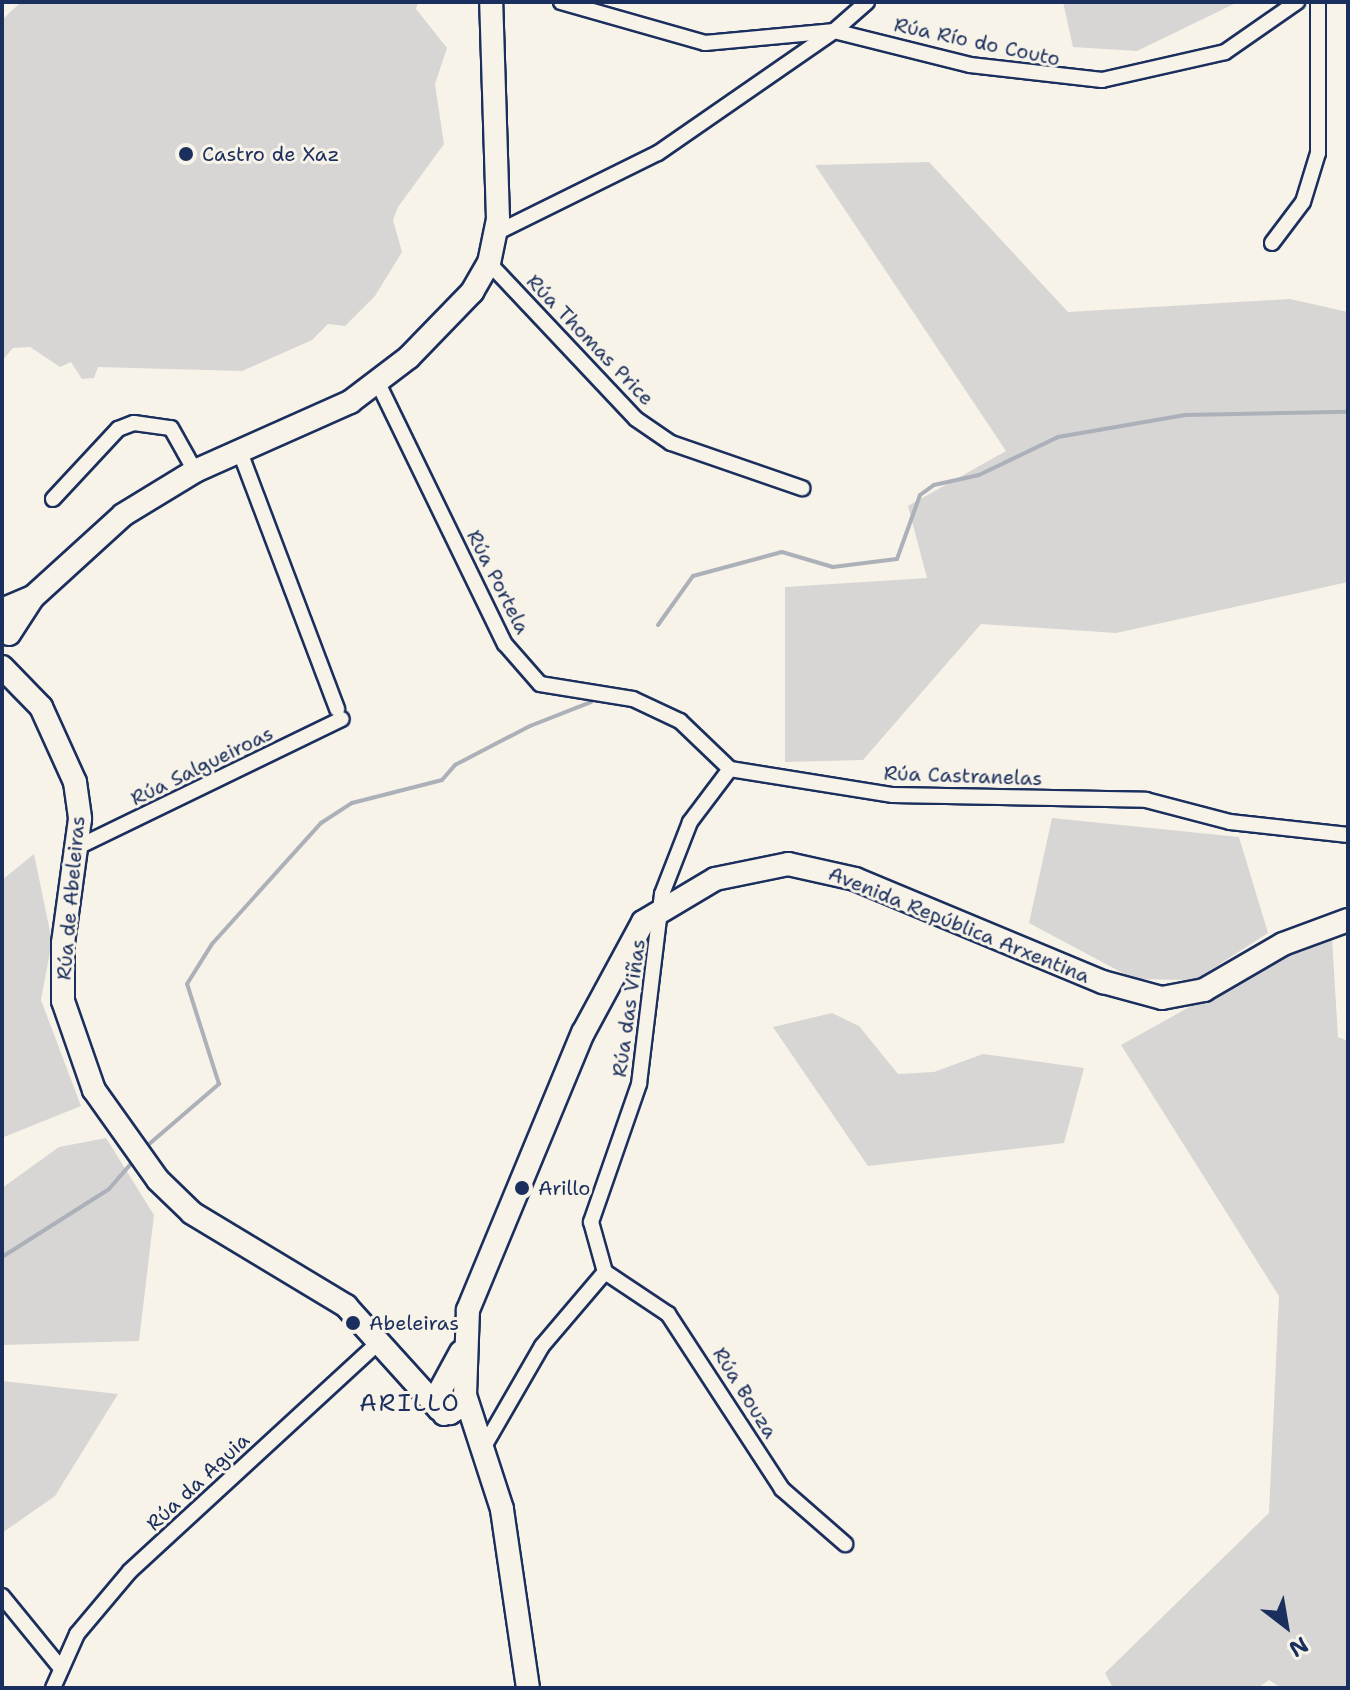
<!DOCTYPE html>
<html>
<head>
<meta charset="utf-8">
<style>
  body { margin:0 }
  #map { position:relative; width:1350px; height:1690px; overflow:hidden; background:#f7f3e8; font-family:"Shantell Sans",sans-serif }
  div>[style] { position:absolute }
  .green>* { inset:0; background:#d7d6d4 }
  .stream>* { height:4px; margin:-2px; padding:0 2px; transform-origin:2px; border-radius:2px; background:#acb0b9 }
  .roads { filter:drop-shadow(2px 0 #1b2f5e) drop-shadow(-2px 0 #1b2f5e) drop-shadow(0 2px #1b2f5e) drop-shadow(0 -2px #1b2f5e) }
  .street>* { height:14px; margin:-7px; padding:0 7px; transform-origin:7px; border-radius:7px; background:#f7f3e8 }
  .secondary>* { height:22px; margin:-11px; padding:0 11px; transform-origin:11px; border-radius:11px; background:#f7f3e8 }
  .dots>* { width:22px; height:22px; translate:-50% -50%; box-sizing:border-box; border:4px solid #f7f3e8; border-radius:50% }
  span { translate:-50% -50%; white-space:nowrap; text-align:center; line-height:1.15; -webkit-text-stroke:6px #f7f3e8; paint-order:stroke }
  .street-label { font-size:20px; color:#1b2f5e }
  .poi-label { font-size:20px; color:#1b2f5e }
  .left { translate:0 -50%; text-align:left }
  .quarter-label { font-size:24px; color:#1b2f5e; letter-spacing:2px }
  .frame { position:absolute; inset:0; border:4px solid #1b2f5e; pointer-events:none }
  .north { position:absolute; left:1246px; top:1586px; width:80px; height:80px; -webkit-text-stroke:6px #f7f3e8; paint-order:stroke; rotate:149deg; font-size:22px; font-weight:700; line-height:32px; text-align:center; color:#1b2f5e }
  .north::after { content:''; display:block; margin:auto; width:28px; height:36px; background:#1b2f5e; clip-path:polygon(50% 0,100% 100%,50% 72%,0 100%) }
</style>
</head>
<body>
<div id="map">
  <div class="green">
    <i style="clip-path:polygon(21px 2px,418px 2px,416px 9px,447px 48px,435px 84px,444px 144px,398px 207px,393px 220px,402px 252px,375px 296px,345px 326px,328px 324px,312px 340px,242px 371px,98px 367px,94px 378px,82px 379px,71px 362px,60px 367px,30px 347px,13px 348px,2px 361px,2px 20px)"></i>
    <i style="clip-path:polygon(1063px 2px,1238px 2px,1137px 51px,1073px 47px)"></i>
    <i style="clip-path:polygon(929px 162px,1068px 312px,1290px 299px,1348px 312px,1348px 582px,1116px 633px,981px 624px,863px 760px,785px 762px,785px 587px,927px 578px,908px 506px,1006px 451px,815px 165px)"></i>
    <i style="clip-path:polygon(1052px 818px,1239px 837px,1268px 933px,1195px 980px,1134px 979px,1029px 923px)"></i>
    <i style="clip-path:polygon(34px 854px,52px 941px,41px 1000px,81px 1106px,4px 1137px,2px 880px)"></i>
    <i style="clip-path:polygon(1332px 938px,1338px 1037px,1348px 1041px,1348px 1688px,1281px 1688px,1269px 1680px,1258px 1688px,1113px 1688px,1105px 1673px,1269px 1513px,1279px 1296px,1121px 1045px,1310px 940px)"></i>
    <i style="clip-path:polygon(832px 1013px,859px 1026px,898px 1074px,934px 1072px,983px 1054px,1084px 1068px,1064px 1143px,868px 1166px,773px 1027px)"></i>
    <i style="clip-path:polygon(106px 1138px,154px 1215px,139px 1341px,2px 1345px,2px 1188px,59px 1147px)"></i>
    <i style="clip-path:polygon(2px 1381px,118px 1394px,55px 1496px,2px 1533px)"></i>
  </div>
  <div class="stream">
    <i style="left:658px;top:625px;width:60px;rotate:-54.5deg"></i>
    <i style="left:693px;top:576px;width:92px;rotate:-15.1deg"></i>
    <i style="left:782px;top:552px;width:53px;rotate:16.4deg"></i>
    <i style="left:833px;top:567px;width:64px;rotate:-7.1deg"></i>
    <i style="left:897px;top:559px;width:68px;rotate:-70.2deg"></i>
    <i style="left:920px;top:495px;width:17px;rotate:-36deg"></i>
    <i style="left:934px;top:485px;width:46px;rotate:-12.5deg"></i>
    <i style="left:979px;top:475px;width:88px;rotate:-25.7deg"></i>
    <i style="left:1058px;top:437px;width:129px;rotate:-9.8deg"></i>
    <i style="left:1185px;top:415px;width:163px;rotate:-1.1deg"></i>
    <i style="left:148px;top:1145px;width:94px;rotate:-40.7deg"></i>
    <i style="left:219px;top:1084px;width:105px;rotate:-107.7deg"></i>
    <i style="left:187px;top:984px;width:47px;rotate:-58deg"></i>
    <i style="left:212px;top:944px;width:163px;rotate:-48deg"></i>
    <i style="left:321px;top:823px;width:37px;rotate:-33deg"></i>
    <i style="left:352px;top:803px;width:93px;rotate:-14.3deg"></i>
    <i style="left:442px;top:780px;width:20px;rotate:-49deg"></i>
    <i style="left:455px;top:765px;width:85px;rotate:-27.5deg"></i>
    <i style="left:530px;top:726px;width:66px;rotate:-21.5deg"></i>
    <i style="left:2px;top:1257px;width:127px;rotate:-32.4deg"></i>
    <i style="left:109px;top:1189px;width:32px;rotate:-49deg"></i>
  </div>
  <div class="roads">
    <div class="street">
      <i style="left:561px;top:2px;width:150px;rotate:15.9deg"></i>
      <i style="left:705px;top:43px;width:130px;rotate:-5.3deg"></i>
      <i style="left:834px;top:31px;width:44px;rotate:-41.3deg"></i>
      <i style="left:496px;top:233px;width:181px;rotate:-26.3deg"></i>
      <i style="left:658px;top:153px;width:214px;rotate:-34.7deg"></i>
      <i style="left:834px;top:31px;width:140px;rotate:14deg"></i>
      <i style="left:970px;top:65px;width:133px;rotate:6.5deg"></i>
      <i style="left:1102px;top:80px;width:126px;rotate:-12.8deg"></i>
      <i style="left:1225px;top:52px;width:88px;rotate:-34.8deg"></i>
      <i style="left:1272px;top:243px;width:51px;rotate:-52.9deg"></i>
      <i style="left:1303px;top:202px;width:51px;rotate:-73deg"></i>
      <i style="left:1318px;top:153px;width:151px;rotate:-90deg"></i>
      <i style="left:489px;top:263px;width:214px;rotate:46.7deg"></i>
      <i style="left:636px;top:419px;width:42px;rotate:34.4deg"></i>
      <i style="left:671px;top:443px;width:139px;rotate:19deg"></i>
      <i style="left:378px;top:383px;width:290px;rotate:64.1deg"></i>
      <i style="left:505px;top:644px;width:53px;rotate:48.8deg"></i>
      <i style="left:540px;top:684px;width:94px;rotate:9.2deg"></i>
      <i style="left:633px;top:699px;width:52px;rotate:25.1deg"></i>
      <i style="left:680px;top:721px;width:69px;rotate:43.8deg"></i>
      <i style="left:240px;top:452px;width:275px;rotate:69.3deg"></i>
      <i style="left:53px;top:499px;width:96px;rotate:-47.1deg"></i>
      <i style="left:118px;top:429px;width:17px;rotate:-21deg"></i>
      <i style="left:134px;top:423px;width:37px;rotate:8deg"></i>
      <i style="left:171px;top:428px;width:49px;rotate:60.8deg"></i>
      <i style="left:730px;top:769px;width:165px;rotate:9.1deg"></i>
      <i style="left:893px;top:795px;width:253px;rotate:1.1deg"></i>
      <i style="left:1146px;top:800px;width:87px;rotate:14.7deg"></i>
      <i style="left:1230px;top:822px;width:119px;rotate:6.3deg"></i>
      <i style="left:78px;top:847px;width:293px;rotate:-25.9deg"></i>
      <i style="left:605px;top:1272px;width:76px;rotate:33.7deg"></i>
      <i style="left:668px;top:1314px;width:209px;rotate:56.9deg"></i>
      <i style="left:782px;top:1489px;width:84px;rotate:41.1deg"></i>
      <i style="left:482px;top:1450px;width:120px;rotate:-60deg"></i>
      <i style="left:542px;top:1346px;width:97px;rotate:-49.6deg"></i>
      <i style="left:605px;top:1272px;width:52px;rotate:-105.6deg"></i>
      <i style="left:591px;top:1222px;width:146px;rotate:-70.8deg"></i>
      <i style="left:639px;top:1084px;width:191px;rotate:-83.1deg"></i>
      <i style="left:662px;top:894px;width:77px;rotate:-68.7deg"></i>
      <i style="left:690px;top:822px;width:66px;rotate:-53deg"></i>
      <i style="left:2px;top:1596px;width:92px;rotate:50.8deg"></i>
      <i style="left:53px;top:1688px;width:59px;rotate:-66deg"></i>
      <i style="left:77px;top:1634px;width:82px;rotate:-49.9deg"></i>
      <i style="left:130px;top:1571px;width:340px;rotate:-42.6deg"></i>
    </div>
    <div class="secondary">
      <i style="left:2px;top:610px;width:34px;rotate:-23deg"></i>
      <i style="left:9px;top:634px;width:44px;rotate:-57deg"></i>
      <i style="left:33px;top:597px;width:122px;rotate:-42.3deg"></i>
      <i style="left:123px;top:515px;width:84px;rotate:-31.4deg"></i>
      <i style="left:195px;top:471px;width:170px;rotate:-24deg"></i>
      <i style="left:350px;top:402px;width:74px;rotate:-37.3deg"></i>
      <i style="left:409px;top:357px;width:91px;rotate:-45.9deg"></i>
      <i style="left:472px;top:292px;width:34px;rotate:-60deg"></i>
      <i style="left:489px;top:263px;width:45px;rotate:-78.4deg"></i>
      <i style="left:498px;top:219px;width:217px;rotate:-91.8deg"></i>
      <i style="left:2px;top:667px;width:56px;rotate:45.7deg"></i>
      <i style="left:41px;top:707px;width:82px;rotate:65.6deg"></i>
      <i style="left:75px;top:782px;width:37px;rotate:82deg"></i>
      <i style="left:80px;top:819px;width:125px;rotate:97.8deg"></i>
      <i style="left:63px;top:943px;width:58px;rotate:90deg"></i>
      <i style="left:63px;top:1001px;width:94px;rotate:70.8deg"></i>
      <i style="left:94px;top:1090px;width:110px;rotate:54.6deg"></i>
      <i style="left:158px;top:1180px;width:47px;rotate:44.1deg"></i>
      <i style="left:192px;top:1213px;width:180px;rotate:31.1deg"></i>
      <i style="left:346px;top:1306px;width:139px;rotate:47.9deg"></i>
      <i style="left:439px;top:1409px;width:12px;rotate:20deg"></i>
      <i style="left:450px;top:1413px;width:20px;rotate:-33deg"></i>
      <i style="left:444px;top:1414px;width:18px;rotate:-117deg"></i>
      <i style="left:436px;top:1398px;width:52px;rotate:-61.5deg"></i>
      <i style="left:528px;top:1688px;width:181px;rotate:-98.3deg"></i>
      <i style="left:502px;top:1509px;width:120px;rotate:-108deg"></i>
      <i style="left:465px;top:1395px;width:85px;rotate:-88deg"></i>
      <i style="left:468px;top:1310px;width:300px;rotate:-67.5deg"></i>
      <i style="left:583px;top:1033px;width:126px;rotate:-61.6deg"></i>
      <i style="left:643px;top:922px;width:84px;rotate:-30.8deg"></i>
      <i style="left:715px;top:879px;width:75px;rotate:-11.6deg"></i>
      <i style="left:788px;top:864px;width:69px;rotate:12.6deg"></i>
      <i style="left:855px;top:879px;width:269px;rotate:22.6deg"></i>
      <i style="left:1103px;top:982px;width:61px;rotate:15.2deg"></i>
      <i style="left:1162px;top:998px;width:43px;rotate:-10.8deg"></i>
      <i style="left:1204px;top:990px;width:91px;rotate:-30.2deg"></i>
      <i style="left:1283px;top:944px;width:69px;rotate:-20.3deg"></i>
    </div>
  </div>
  <div class="dots">
    <i style="left:186px;top:154px;background:#1b2f5e"></i>
    <i style="left:522px;top:1188px;background:#1b2f5e"></i>
    <i style="left:353px;top:1323px;background:#1b2f5e"></i>
  </div>
  <div class="street-label">
    <span style="left:977px;top:42px;rotate:12deg">Rúa Río do Couto</span>
    <span style="left:590px;top:340px;rotate:46deg">Rúa Thomas Price</span>
    <span style="left:498px;top:582px;rotate:63deg">Rúa Portela</span>
    <span style="left:202px;top:766px;rotate:-26deg">Rúa Salgueiroas</span>
    <span style="left:963px;top:776px;rotate:2deg">Rúa Castranelas</span>
    <span style="left:71px;top:898px;rotate:-85deg">Rúa de Abeleiras</span>
    <span style="left:959px;top:925px;rotate:22deg">Avenida República Arxentina</span>
    <span style="left:629px;top:1008px;rotate:-82deg">Rúa das Viñas</span>
    <span style="left:745px;top:1393px;rotate:58deg">Rúa Bouza</span>
    <span style="left:198px;top:1482px;rotate:-43deg">Rúa da Aguia</span>
  </div>
  <div class="poi-label">
    <span class="left" style="left:202px;top:154px">Castro de Xaz</span>
    <span class="left" style="left:538px;top:1188px">Arillo</span>
    <span class="left" style="left:369px;top:1323px">Abeleiras</span>
  </div>
  <div class="quarter-label">
    <span style="left:410px;top:1404px">ARILLO</span>
  </div>
  <div class="frame"></div>
  <div class="north">N</div>
</div>
</body>
</html>
